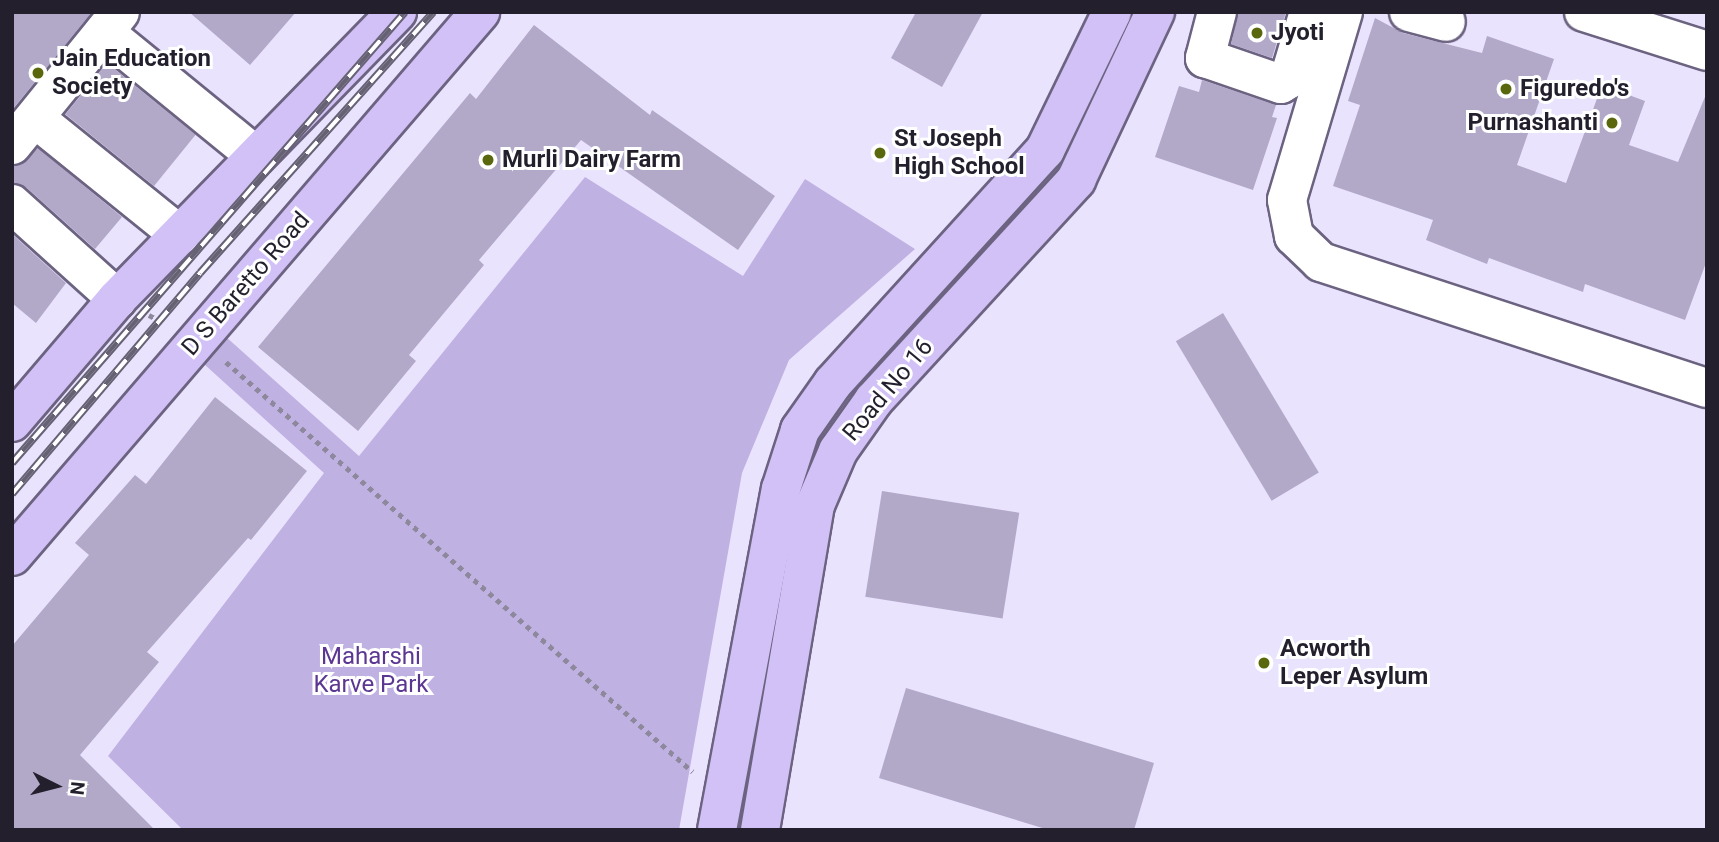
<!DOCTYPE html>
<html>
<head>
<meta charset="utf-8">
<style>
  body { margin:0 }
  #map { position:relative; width:1719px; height:842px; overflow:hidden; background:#eae3fe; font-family:Roboto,sans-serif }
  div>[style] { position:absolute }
  .green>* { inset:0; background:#c0b1e3 }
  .building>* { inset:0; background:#b2a9c9; transform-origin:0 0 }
  .path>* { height:4.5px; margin-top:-2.25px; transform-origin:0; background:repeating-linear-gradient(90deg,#8e889d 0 5px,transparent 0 10px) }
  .roads { filter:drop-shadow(2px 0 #6c6381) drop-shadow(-2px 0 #6c6381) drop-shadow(0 2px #6c6381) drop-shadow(0 -2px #6c6381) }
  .minor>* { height:38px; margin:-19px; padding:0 19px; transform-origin:19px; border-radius:19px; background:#fff }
  .major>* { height:38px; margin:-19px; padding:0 19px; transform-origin:19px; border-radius:19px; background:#d2c1f6 }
  .rail>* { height:8px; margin-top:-4px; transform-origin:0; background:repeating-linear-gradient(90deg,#fff 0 16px,#666173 0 32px); box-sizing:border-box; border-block:2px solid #666173 }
  .dots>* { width:19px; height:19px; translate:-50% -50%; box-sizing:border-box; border:4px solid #fff; border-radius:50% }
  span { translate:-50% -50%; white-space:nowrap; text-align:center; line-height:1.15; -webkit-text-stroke:6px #fff; paint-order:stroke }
  .poi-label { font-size:24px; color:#231f2c; font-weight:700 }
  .left { translate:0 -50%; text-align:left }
  .right { translate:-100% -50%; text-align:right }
  .street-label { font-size:24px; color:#231f2c }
  .park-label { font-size:24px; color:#5b3792 }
  .frame { position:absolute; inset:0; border:14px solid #231f2c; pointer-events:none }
  .north { position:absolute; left:21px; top:751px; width:70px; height:70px; -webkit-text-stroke:5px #fff; paint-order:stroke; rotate:96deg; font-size:19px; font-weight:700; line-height:28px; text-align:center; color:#231f2c }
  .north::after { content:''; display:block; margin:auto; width:24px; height:32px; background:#231f2c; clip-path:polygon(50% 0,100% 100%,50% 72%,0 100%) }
</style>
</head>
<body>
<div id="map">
  <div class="green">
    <i style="clip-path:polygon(585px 177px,743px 276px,805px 179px,915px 249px,789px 360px,742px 473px,679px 830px,183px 830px,108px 756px,324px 473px,204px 364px,225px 336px,359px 456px)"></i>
  </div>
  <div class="building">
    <i style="clip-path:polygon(12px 12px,92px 12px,12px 110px)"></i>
    <i style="clip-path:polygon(189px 12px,296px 12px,250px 65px)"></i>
    <i style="clip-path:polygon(916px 12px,983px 12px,942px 87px,891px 58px)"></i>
    <i style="clip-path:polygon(1238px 12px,1286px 12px,1272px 58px,1231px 44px)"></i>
    <i style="clip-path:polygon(1375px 18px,1403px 33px,1482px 53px,1487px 36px,1554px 59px,1517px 165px,1566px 183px,1602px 85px,1645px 101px,1629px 145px,1678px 162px,1707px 92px,1707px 260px,1685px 320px,1585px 284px,1583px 292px,1489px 258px,1487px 264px,1426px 240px,1433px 220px,1333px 186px,1360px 105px,1348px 101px)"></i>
    <i style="clip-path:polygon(534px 25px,650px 115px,652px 110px,775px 196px,738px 250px,581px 140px,479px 260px,484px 265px,409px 355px,416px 361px,358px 431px,258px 347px,470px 93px,476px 99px)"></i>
    <i style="left:107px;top:63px;width:114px;height:66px;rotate:39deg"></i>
    <i style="clip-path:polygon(1202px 80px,1276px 105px,1272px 117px,1277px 118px,1253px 190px,1155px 157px,1179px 86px,1199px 92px)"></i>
    <i style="clip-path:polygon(38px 148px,122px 217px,95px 249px,27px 188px,12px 183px,12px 166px,20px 165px)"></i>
    <i style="clip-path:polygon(12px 234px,66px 283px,36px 323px,12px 303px)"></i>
    <i style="left:1223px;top:313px;width:186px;height:55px;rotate:59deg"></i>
    <i style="clip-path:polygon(215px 397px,307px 471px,251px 540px,248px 538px,147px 652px,159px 662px,80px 755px,155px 830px,12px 830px,12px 646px,89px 555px,75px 543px,135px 475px,146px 484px)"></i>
    <i style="left:882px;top:491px;width:139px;height:107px;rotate:9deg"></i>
    <i style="clip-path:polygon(906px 688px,1154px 763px,1134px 830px,1049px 830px,879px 778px)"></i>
  </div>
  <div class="path">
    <i style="left:149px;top:315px;width:19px;rotate:28deg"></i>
    <i style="left:226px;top:362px;width:621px;rotate:41.28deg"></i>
  </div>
  <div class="roads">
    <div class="minor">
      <i style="left:1217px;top:12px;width:48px;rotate:104.6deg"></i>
      <i style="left:1205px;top:58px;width:80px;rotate:18.9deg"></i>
      <i style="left:1281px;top:84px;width:9px;rotate:-32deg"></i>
      <i style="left:1289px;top:79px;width:70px;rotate:-73.4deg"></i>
      <i style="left:1343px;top:12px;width:196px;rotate:106.6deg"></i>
      <i style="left:1287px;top:200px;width:37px;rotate:79deg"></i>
      <i style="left:1294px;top:236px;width:37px;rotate:44deg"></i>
      <i style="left:1321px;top:262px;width:406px;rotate:18.1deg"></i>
      <i style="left:1409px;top:12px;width:38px;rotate:15deg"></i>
      <i style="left:1584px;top:12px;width:129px;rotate:17.6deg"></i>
      <i style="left:104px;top:32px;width:196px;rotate:39.2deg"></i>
      <i style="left:36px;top:119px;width:185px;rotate:38.9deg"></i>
      <i style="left:12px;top:145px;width:171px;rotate:-50.9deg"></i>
      <i style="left:12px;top:204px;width:142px;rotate:42.1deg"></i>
    </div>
    <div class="major">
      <i style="left:12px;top:422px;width:162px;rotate:-49.5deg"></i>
      <i style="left:117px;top:299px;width:401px;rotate:-45.7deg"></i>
      <i style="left:12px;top:556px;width:718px;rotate:-49.29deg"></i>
      <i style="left:717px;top:830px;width:347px;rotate:-79.4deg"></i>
      <i style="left:781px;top:489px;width:62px;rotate:-72.1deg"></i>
      <i style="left:800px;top:430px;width:57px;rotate:-54.9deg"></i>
      <i style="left:833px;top:383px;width:315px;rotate:-47.7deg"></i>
      <i style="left:1045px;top:150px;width:153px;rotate:-64.1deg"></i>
      <i style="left:760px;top:830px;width:330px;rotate:-80.4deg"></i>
      <i style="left:815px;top:505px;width:59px;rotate:-66.9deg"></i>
      <i style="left:838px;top:451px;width:62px;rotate:-54.8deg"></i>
      <i style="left:874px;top:400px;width:299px;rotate:-47.4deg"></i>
      <i style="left:1076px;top:180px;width:186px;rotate:-64.8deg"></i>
    </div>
  </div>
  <div class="rail">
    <i style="left:12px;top:463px;width:598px;rotate:-48.93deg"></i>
    <i style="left:12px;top:494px;width:290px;rotate:-49.6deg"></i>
    <i style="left:200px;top:273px;width:350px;rotate:-48.2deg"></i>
  </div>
  <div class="dots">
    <i style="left:1257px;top:33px;background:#5a670d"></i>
    <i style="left:38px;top:73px;background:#5a670d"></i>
    <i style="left:1506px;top:89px;background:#5a670d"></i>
    <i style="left:1612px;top:123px;background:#5a670d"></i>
    <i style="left:880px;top:153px;background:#5a670d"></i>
    <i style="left:488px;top:160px;background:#5a670d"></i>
    <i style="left:1264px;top:663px;background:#5a670d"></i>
  </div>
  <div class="poi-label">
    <span class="left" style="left:1271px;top:33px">Jyoti</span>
    <span class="left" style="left:52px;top:73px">Jain Education<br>Society</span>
    <span class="left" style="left:1520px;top:89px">Figuredo's</span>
    <span class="right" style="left:1598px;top:123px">Purnashanti</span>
    <span class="left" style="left:894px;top:153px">St Joseph<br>High School</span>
    <span class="left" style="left:502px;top:160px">Murli Dairy Farm</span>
    <span class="left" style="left:1280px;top:663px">Acworth<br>Leper Asylum</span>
  </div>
  <div class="street-label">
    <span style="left:246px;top:284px;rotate:-49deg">D S Baretto Road</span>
    <span style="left:888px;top:390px;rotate:-50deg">Road No 16</span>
  </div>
  <div class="park-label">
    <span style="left:371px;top:671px">Maharshi<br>Karve Park</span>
  </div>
  <div class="frame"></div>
  <div class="north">N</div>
</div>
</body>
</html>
